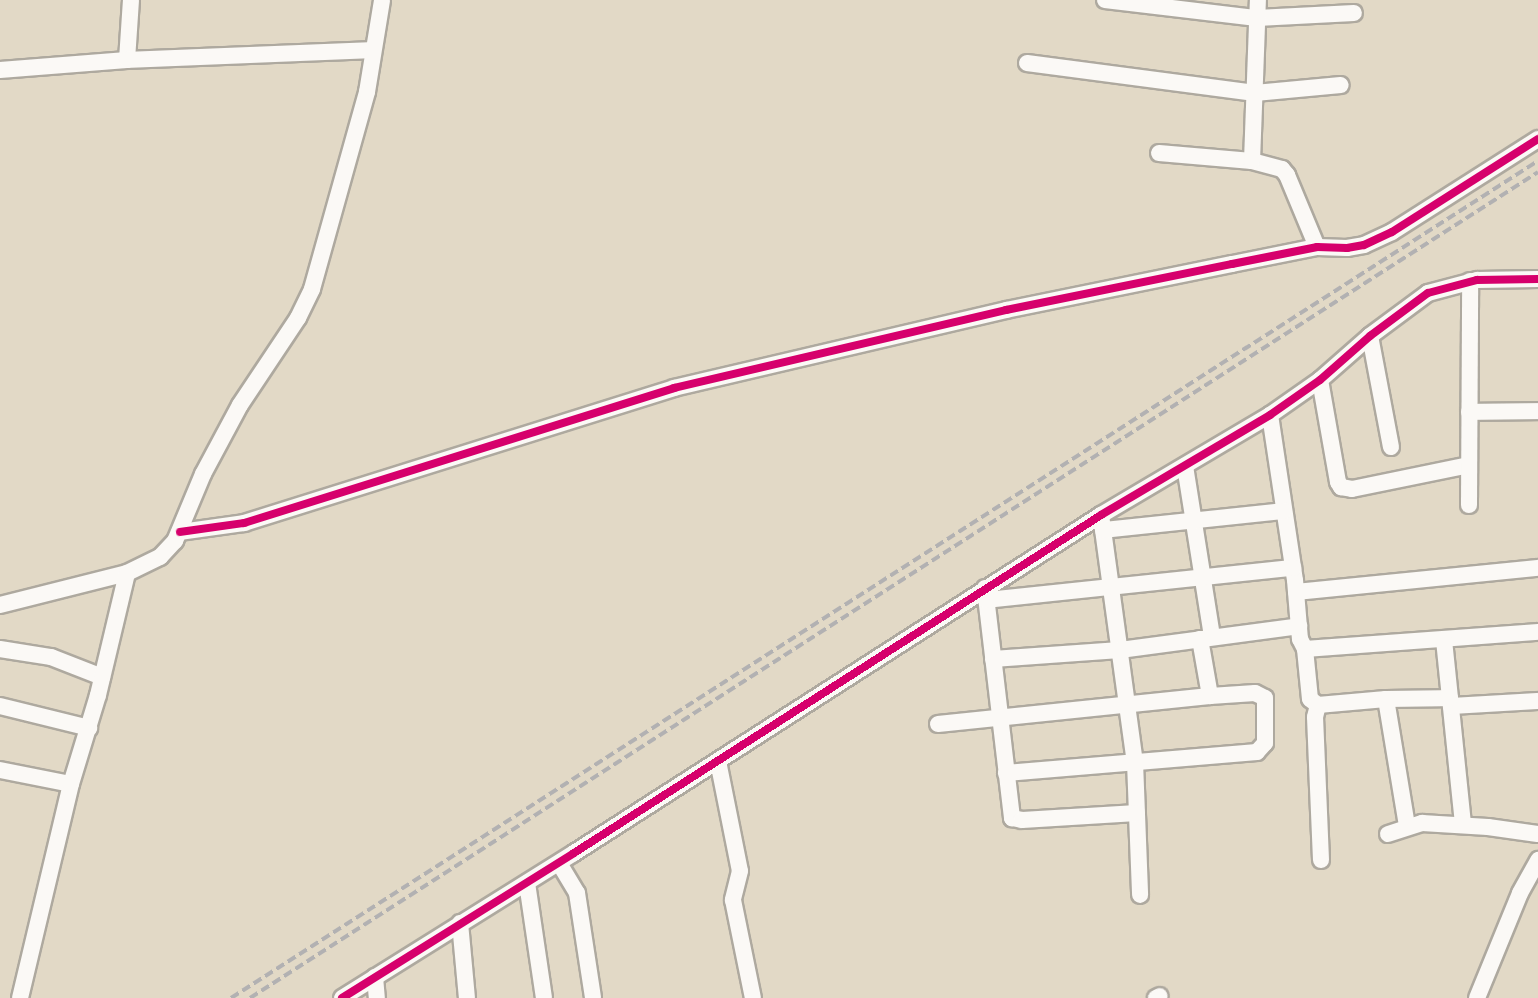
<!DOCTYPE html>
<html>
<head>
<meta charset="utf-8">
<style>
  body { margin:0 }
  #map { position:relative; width:1538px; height:998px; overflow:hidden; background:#e2d9c6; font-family:"Playpen Sans",sans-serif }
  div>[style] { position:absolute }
  .roads { filter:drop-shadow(2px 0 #aea99f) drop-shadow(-2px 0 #aea99f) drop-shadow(0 2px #aea99f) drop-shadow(0 -2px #aea99f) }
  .minor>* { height:16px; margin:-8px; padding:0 8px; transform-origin:8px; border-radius:8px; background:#fbf9f6 }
  .rail>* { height:4px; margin-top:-2px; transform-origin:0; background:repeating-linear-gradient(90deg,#b2b1b2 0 9px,transparent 0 13.5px) }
  .cycleway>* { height:8px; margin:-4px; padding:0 4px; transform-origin:4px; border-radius:4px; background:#d6006c }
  span { translate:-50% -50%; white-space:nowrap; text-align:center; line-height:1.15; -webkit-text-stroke:6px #fff; paint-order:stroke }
</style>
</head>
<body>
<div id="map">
  <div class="roads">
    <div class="minor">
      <i style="left:1105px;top:0;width:153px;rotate:6.8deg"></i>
      <i style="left:1257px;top:18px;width:97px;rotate:-3deg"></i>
      <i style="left:127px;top:60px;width:60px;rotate:-86.2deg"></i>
      <i style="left:1027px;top:63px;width:230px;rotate:7.5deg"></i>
      <i style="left:1255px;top:93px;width:86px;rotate:-5.3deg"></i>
      <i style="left:0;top:70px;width:127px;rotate:-4.5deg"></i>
      <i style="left:127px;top:60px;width:246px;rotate:-2.3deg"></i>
      <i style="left:1159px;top:153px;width:93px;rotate:4.9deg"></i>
      <i style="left:1252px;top:161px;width:31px;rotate:15deg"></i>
      <i style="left:1282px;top:169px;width:8px;rotate:50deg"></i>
      <i style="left:1287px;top:175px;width:78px;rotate:67.4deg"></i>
      <i style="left:1252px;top:161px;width:161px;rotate:-87.9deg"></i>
      <i style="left:1370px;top:336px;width:113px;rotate:79.3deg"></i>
      <i style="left:1320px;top:380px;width:104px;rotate:80deg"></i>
      <i style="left:1338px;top:482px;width:6px;rotate:59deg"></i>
      <i style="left:1341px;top:487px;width:11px;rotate:10deg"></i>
      <i style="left:1352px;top:489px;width:119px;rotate:-11.6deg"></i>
      <i style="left:1469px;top:412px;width:69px;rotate:-0.8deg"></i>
      <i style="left:1270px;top:415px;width:167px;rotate:81.4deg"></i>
      <i style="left:1295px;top:580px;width:59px;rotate:85.2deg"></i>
      <i style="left:1300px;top:639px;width:11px;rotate:63deg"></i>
      <i style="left:1305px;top:649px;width:234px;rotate:-4.2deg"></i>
      <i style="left:1185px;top:466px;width:173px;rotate:81deg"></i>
      <i style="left:1469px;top:505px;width:224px;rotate:-89.7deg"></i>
      <i style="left:1101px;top:515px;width:249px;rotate:82.2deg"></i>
      <i style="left:1135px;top:762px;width:133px;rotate:87.8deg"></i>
      <i style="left:1103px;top:530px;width:182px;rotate:-6deg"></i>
      <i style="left:180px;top:532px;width:65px;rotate:-8deg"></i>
      <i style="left:244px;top:523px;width:451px;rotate:-17.4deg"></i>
      <i style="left:674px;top:388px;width:341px;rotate:-13.2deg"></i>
      <i style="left:1006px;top:310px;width:231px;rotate:-11.5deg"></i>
      <i style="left:1232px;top:264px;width:87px;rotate:-11.3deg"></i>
      <i style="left:1317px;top:247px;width:30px;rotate:2deg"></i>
      <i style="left:1347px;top:248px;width:17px;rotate:-10deg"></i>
      <i style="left:1364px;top:245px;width:31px;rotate:-25deg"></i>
      <i style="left:1392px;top:232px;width:173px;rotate:-32.5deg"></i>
      <i style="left:985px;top:588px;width:232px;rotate:83.3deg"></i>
      <i style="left:1012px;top:818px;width:10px;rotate:11deg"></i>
      <i style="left:1022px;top:820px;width:115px;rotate:-3.5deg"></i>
      <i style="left:1296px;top:592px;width:243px;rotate:-5.7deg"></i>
      <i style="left:986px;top:600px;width:309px;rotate:-6deg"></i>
      <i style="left:0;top:605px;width:131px;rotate:-14.1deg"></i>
      <i style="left:127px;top:573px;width:37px;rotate:-26deg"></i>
      <i style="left:160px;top:557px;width:22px;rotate:-47deg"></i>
      <i style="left:175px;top:541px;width:73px;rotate:-67.3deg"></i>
      <i style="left:203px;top:474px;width:78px;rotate:-61.8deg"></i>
      <i style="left:240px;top:405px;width:105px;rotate:-56.3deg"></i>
      <i style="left:298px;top:318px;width:32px;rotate:-64deg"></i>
      <i style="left:312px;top:289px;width:205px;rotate:-74.4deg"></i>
      <i style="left:367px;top:92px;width:93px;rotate:-80.7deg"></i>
      <i style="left:1200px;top:639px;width:58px;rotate:80deg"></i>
      <i style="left:1444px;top:640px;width:186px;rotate:84.1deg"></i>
      <i style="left:0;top:649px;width:52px;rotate:8.9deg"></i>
      <i style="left:51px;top:657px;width:55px;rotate:21.4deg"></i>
      <i style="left:1305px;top:649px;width:50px;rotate:84.3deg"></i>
      <i style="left:1310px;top:699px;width:10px;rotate:37deg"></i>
      <i style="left:993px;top:659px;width:127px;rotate:-4.1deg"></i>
      <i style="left:1120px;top:650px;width:181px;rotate:-7.6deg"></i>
      <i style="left:1386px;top:699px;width:129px;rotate:80.6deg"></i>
      <i style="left:0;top:706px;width:92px;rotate:13.9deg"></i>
      <i style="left:1451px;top:706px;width:87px;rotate:-3.3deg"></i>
      <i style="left:938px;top:724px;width:273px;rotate:-5.9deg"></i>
      <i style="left:1210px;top:696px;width:45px;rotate:-3.8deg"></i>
      <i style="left:1255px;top:693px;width:11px;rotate:27deg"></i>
      <i style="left:1265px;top:698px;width:45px;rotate:90deg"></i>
      <i style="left:1265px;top:743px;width:12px;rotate:132deg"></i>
      <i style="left:1257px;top:752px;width:252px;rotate:175.2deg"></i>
      <i style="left:718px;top:761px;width:112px;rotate:78.7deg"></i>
      <i style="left:740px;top:871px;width:30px;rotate:104deg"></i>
      <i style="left:733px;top:900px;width:100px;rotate:78.5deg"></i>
      <i style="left:0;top:770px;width:72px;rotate:11.2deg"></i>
      <i style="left:1388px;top:834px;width:36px;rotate:-18deg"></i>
      <i style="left:1422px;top:823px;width:66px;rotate:3.5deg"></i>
      <i style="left:1488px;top:827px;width:50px;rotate:8deg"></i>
      <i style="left:1321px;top:860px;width:143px;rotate:-92.4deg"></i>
      <i style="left:1315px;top:717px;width:12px;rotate:-76deg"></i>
      <i style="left:1318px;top:705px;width:68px;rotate:-5deg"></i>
      <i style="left:1386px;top:699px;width:64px;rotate:-0.9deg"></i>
      <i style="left:559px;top:863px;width:35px;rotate:59deg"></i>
      <i style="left:577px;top:893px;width:106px;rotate:81.3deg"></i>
      <i style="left:527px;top:883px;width:116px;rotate:81.6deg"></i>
      <i style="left:460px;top:923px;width:75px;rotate:84.7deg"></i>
      <i style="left:375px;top:977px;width:21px;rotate:85deg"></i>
      <i style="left:20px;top:998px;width:220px;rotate:-76.6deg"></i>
      <i style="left:71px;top:784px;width:93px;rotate:-73.1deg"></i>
      <i style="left:98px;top:695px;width:125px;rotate:-76.6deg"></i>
      <i style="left:342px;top:998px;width:274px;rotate:-32deg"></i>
      <i style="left:574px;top:853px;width:626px;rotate:-32.67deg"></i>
      <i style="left:1101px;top:515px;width:196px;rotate:-30.6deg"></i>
      <i style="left:1270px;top:415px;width:61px;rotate:-35deg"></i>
      <i style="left:1320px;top:380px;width:67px;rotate:-41.3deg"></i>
      <i style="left:1370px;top:336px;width:72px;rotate:-36.6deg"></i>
      <i style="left:1428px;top:293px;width:51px;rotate:-14.9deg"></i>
      <i style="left:1477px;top:280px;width:61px;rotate:-0.9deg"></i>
      <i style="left:1156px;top:998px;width:4px;rotate:-27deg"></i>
      <i style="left:1477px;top:998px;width:113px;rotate:-67.7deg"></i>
      <i style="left:1520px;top:893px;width:38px;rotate:-61deg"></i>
    </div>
  </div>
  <div class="rail">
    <i style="left:231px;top:998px;width:1552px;rotate:-32.64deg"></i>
    <i style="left:250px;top:998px;width:1530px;rotate:-32.67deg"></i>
  </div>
  <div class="cycleway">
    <i style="left:180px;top:532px;width:65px;rotate:-8deg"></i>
    <i style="left:244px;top:523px;width:451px;rotate:-17.4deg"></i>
    <i style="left:674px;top:388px;width:341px;rotate:-13.2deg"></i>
    <i style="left:1006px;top:310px;width:231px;rotate:-11.5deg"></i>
    <i style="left:1232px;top:264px;width:87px;rotate:-11.3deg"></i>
    <i style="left:1317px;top:247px;width:30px;rotate:2deg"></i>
    <i style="left:1347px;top:248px;width:17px;rotate:-10deg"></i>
    <i style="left:1364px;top:245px;width:31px;rotate:-25deg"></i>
    <i style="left:1392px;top:232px;width:173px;rotate:-32.5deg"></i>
    <i style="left:342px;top:998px;width:274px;rotate:-32deg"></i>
    <i style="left:574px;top:853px;width:626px;rotate:-32.67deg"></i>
    <i style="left:1101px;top:515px;width:196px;rotate:-30.6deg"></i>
    <i style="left:1270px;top:415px;width:61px;rotate:-35deg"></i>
    <i style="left:1320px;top:380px;width:67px;rotate:-41.3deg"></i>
    <i style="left:1370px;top:336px;width:72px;rotate:-36.6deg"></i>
    <i style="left:1428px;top:293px;width:51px;rotate:-14.9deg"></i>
    <i style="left:1477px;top:280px;width:61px;rotate:-0.9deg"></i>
  </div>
</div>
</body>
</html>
